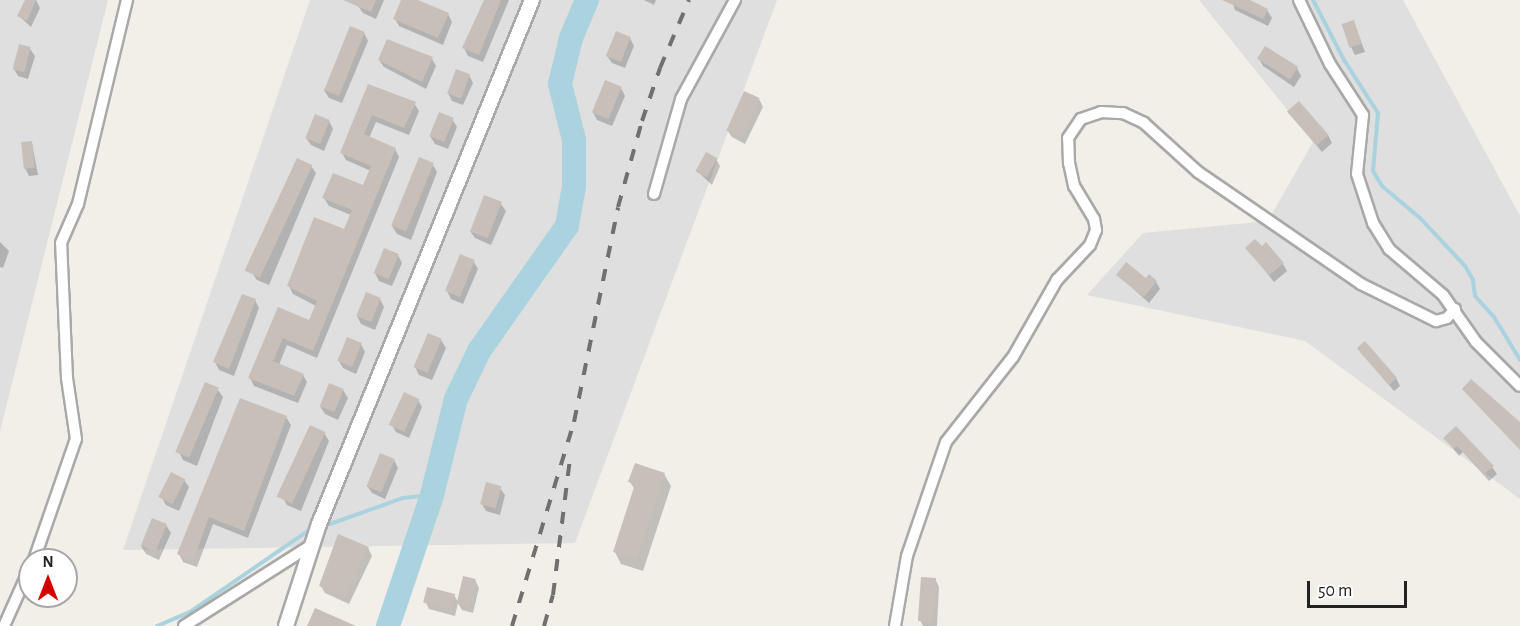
<!DOCTYPE html>
<html>
<head>
<meta charset="utf-8">
<style>
  body { margin:0 }
  #map { position:relative; width:1520px; height:626px; overflow:hidden; background:#f2efe9; font-family:"Alegreya Sans",sans-serif }
  div>[style] { position:absolute }
  .residential>* { inset:0; background:#e0dfdf }
  .shadow>* { inset:0; background:#0003 }
  .stream>* { height:4px; margin:-2px; padding:0 2px; transform-origin:2px; border-radius:2px; background:#aad3df }
  .river>* { height:24px; margin:-12px; padding:0 12px; transform-origin:12px; border-radius:12px; background:#aad3df }
  .building>* { inset:0; background:#c7bfb8; transform-origin:0 0 }
  .roads { filter:drop-shadow(2px 0 #a9a9a9) drop-shadow(-2px 0 #a9a9a9) drop-shadow(0 2px #a9a9a9) drop-shadow(0 -2px #a9a9a9) }
  .minor>* { height:10px; margin:-5px; padding:0 5px; transform-origin:5px; border-radius:5px; background:#fff }
  .tertiary>* { height:14px; margin:-7px; padding:0 7px; transform-origin:7px; border-radius:7px; background:#fff }
  .rail>* { height:4px; margin-top:-2px; transform-origin:0; background:repeating-linear-gradient(90deg,#707070 0 12px,transparent 0 24px) }
  span { translate:-50% -50%; white-space:nowrap; text-align:center; line-height:1.15; -webkit-text-stroke:5px #fff; paint-order:stroke }
  .north { position:absolute; left:18px; top:548px; width:60px; height:60px; box-sizing:border-box; background:#fff; border:2px solid #a7a7a7; border-radius:50%; rotate:0deg; font-size:16px; font-weight:700; line-height:24px; text-align:center; color:#222 }
  .north::after { content:''; display:block; margin:auto; width:21px; height:27px; background:#d40000; clip-path:polygon(50% 0,100% 100%,50% 72%,0 100%) }
  .scale { position:absolute; left:1307px; top:581px; width:100px; height:27px; box-sizing:border-box; border:3px solid #222; border-top:0; padding-left:8px; font-size:18px; line-height:21px; white-space:nowrap; color:#222; -webkit-text-stroke:4px #fff; paint-order:stroke }
</style>
</head>
<body>
<div id="map">
  <div class="residential">
    <i style="clip-path:polygon(0 0,108px 0,0 431px)"></i>
    <i style="clip-path:polygon(310px 0,777px 0,575px 543px,123px 550px)"></i>
    <i style="clip-path:polygon(1199px 0,1403px 0,1520px 216px,1520px 499px,1305px 341px,1087px 295px,1143px 233px,1268px 221px,1313px 142px)"></i>
  </div>
  <div class="shadow">
    <i style="clip-path:polygon(27px 0,36px 0,40px 8px,31px 27px,19px 16px)"></i>
    <i style="clip-path:polygon(361px 0,384px 0,376px 19px,363px 13px,358px 6px)"></i>
    <i style="clip-path:polygon(403px 0,414px 0,448px 14px,452px 22px,443px 45px,399px 26px,395px 19px)"></i>
    <i style="clip-path:polygon(485px 0,509px 0,483px 62px,468px 56px,464px 48px)"></i>
    <i style="clip-path:polygon(644px 0,656px 0,654px 5px)"></i>
    <i style="clip-path:polygon(1232px 0,1247px 0,1267px 10px,1272px 18px,1268px 26px,1235px 10px)"></i>
    <i style="clip-path:polygon(1354px 22px,1365px 52px,1355px 55px,1351px 47px)"></i>
    <i style="clip-path:polygon(364px 33px,368px 41px,342px 103px,329px 98px,324px 90px)"></i>
    <i style="clip-path:polygon(630px 38px,634px 46px,625px 68px,612px 63px,607px 56px)"></i>
    <i style="clip-path:polygon(30px 49px,35px 56px,28px 79px,18px 76px,14px 69px)"></i>
    <i style="clip-path:polygon(432px 59px,436px 66px,426px 89px,384px 67px,379px 60px)"></i>
    <i style="clip-path:polygon(1259px 59px,1297px 68px,1301px 76px,1294px 87px,1263px 66px)"></i>
    <i style="clip-path:polygon(469px 75px,473px 83px,463px 105px,452px 101px,448px 93px)"></i>
    <i style="clip-path:polygon(369px 86px,414px 103px,419px 111px,409px 135px,376px 122px,369px 138px,395px 149px,399px 157px,317px 358px,287px 345px,279px 365px,303px 375px,307px 382px,298px 403px,254px 386px,250px 378px,279px 309px,310px 322px,316px 306px,293px 294px,289px 286px,344px 231px,351px 215px,329px 206px,324px 198px,364px 187px,371px 171px,346px 160px,342px 153px)"></i>
    <i style="clip-path:polygon(621px 88px,625px 96px,612px 126px,597px 120px,593px 112px)"></i>
    <i style="clip-path:polygon(759px 99px,763px 107px,745px 144px,732px 137px,727px 130px)"></i>
    <i style="clip-path:polygon(1289px 112px,1328px 135px,1332px 143px,1322px 152px)"></i>
    <i style="clip-path:polygon(452px 119px,457px 127px,448px 149px,435px 144px,430px 136px)"></i>
    <i style="clip-path:polygon(329px 121px,333px 129px,324px 151px,311px 145px,306px 138px)"></i>
    <i style="clip-path:polygon(32px 143px,38px 175px,29px 176px,25px 168px)"></i>
    <i style="clip-path:polygon(716px 159px,720px 166px,712px 185px,698px 172px)"></i>
    <i style="clip-path:polygon(433px 165px,437px 172px,411px 240px,397px 234px,392px 226px)"></i>
    <i style="clip-path:polygon(311px 166px,316px 173px,269px 285px,257px 280px,252px 273px)"></i>
    <i style="clip-path:polygon(501px 204px,506px 211px,491px 245px,475px 238px,470px 231px)"></i>
    <i style="clip-path:polygon(0 242px,9px 251px,3px 268px,0 267px)"></i>
    <i style="clip-path:polygon(1247px 248px,1283px 264px,1287px 271px,1274px 282px)"></i>
    <i style="clip-path:polygon(398px 255px,402px 263px,392px 286px,379px 281px,375px 273px)"></i>
    <i style="clip-path:polygon(474px 262px,478px 269px,463px 304px,451px 299px,447px 291px)"></i>
    <i style="clip-path:polygon(1118px 275px,1156px 282px,1160px 289px,1149px 303px)"></i>
    <i style="clip-path:polygon(380px 299px,384px 307px,375px 330px,361px 324px,357px 316px)"></i>
    <i style="clip-path:polygon(255px 300px,259px 308px,234px 376px,219px 370px,215px 362px)"></i>
    <i style="clip-path:polygon(441px 340px,446px 348px,432px 380px,419px 375px,415px 367px)"></i>
    <i style="clip-path:polygon(361px 344px,365px 352px,356px 374px,343px 368px,339px 361px)"></i>
    <i style="clip-path:polygon(1359px 349px,1396px 378px,1400px 386px,1394px 391px)"></i>
    <i style="clip-path:polygon(218px 390px,223px 397px,197px 466px,183px 460px,179px 452px)"></i>
    <i style="clip-path:polygon(343px 390px,348px 398px,338px 420px,325px 414px,320px 406px)"></i>
    <i style="clip-path:polygon(418px 400px,422px 407px,409px 438px,396px 432px,392px 425px)"></i>
    <i style="clip-path:polygon(286px 417px,291px 425px,248px 538px,213px 524px,197px 567px,183px 562px,179px 554px)"></i>
    <i style="clip-path:polygon(324px 433px,329px 441px,301px 511px,287px 505px,283px 498px)"></i>
    <i style="clip-path:polygon(1445px 438px,1492px 467px,1497px 474px,1489px 481px,1463px 452px,1459px 456px)"></i>
    <i style="clip-path:polygon(394px 460px,398px 468px,385px 499px,372px 493px,367px 486px)"></i>
    <i style="clip-path:polygon(664px 474px,671px 486px,643px 571px,621px 564px,615px 552px,635px 490px,630px 482px)"></i>
    <i style="clip-path:polygon(184px 480px,189px 487px,179px 511px,166px 505px,162px 498px)"></i>
    <i style="clip-path:polygon(500px 488px,505px 495px,500px 515px,486px 511px,482px 504px)"></i>
    <i style="clip-path:polygon(166px 525px,171px 533px,159px 560px,146px 554px,141px 546px)"></i>
    <i style="clip-path:polygon(368px 548px,372px 556px,349px 604px,325px 593px,321px 586px)"></i>
    <i style="clip-path:polygon(935px 579px,939px 587px,937px 626px,923px 626px,920px 620px)"></i>
    <i style="clip-path:polygon(475px 580px,479px 588px,473px 613px,462px 610px,458px 603px,455px 616px,429px 609px,425px 601px,454px 595px,458px 602px)"></i>
  </div>
  <div class="stream">
    <i style="left:1313px;top:0;width:68px;rotate:62.7deg"></i>
    <i style="left:1344px;top:60px;width:63px;rotate:57.3deg"></i>
    <i style="left:1378px;top:113px;width:58px;rotate:94.9deg"></i>
    <i style="left:1373px;top:171px;width:17px;rotate:59deg"></i>
    <i style="left:1382px;top:186px;width:50px;rotate:40.1deg"></i>
    <i style="left:1420px;top:218px;width:66px;rotate:46.8deg"></i>
    <i style="left:1465px;top:266px;width:16px;rotate:60deg"></i>
    <i style="left:1473px;top:280px;width:16px;rotate:83deg"></i>
    <i style="left:1475px;top:296px;width:28px;rotate:48deg"></i>
    <i style="left:1494px;top:317px;width:50px;rotate:58.8deg"></i>
    <i style="left:330px;top:524px;width:77px;rotate:-19.6deg"></i>
    <i style="left:403px;top:498px;width:29px;rotate:-6deg"></i>
    <i style="left:157px;top:626px;width:36px;rotate:-23deg"></i>
    <i style="left:190px;top:612px;width:148px;rotate:-34.5deg"></i>
  </div>
  <div class="river">
    <i style="left:388px;top:626px;width:138px;rotate:-71.4deg"></i>
    <i style="left:432px;top:495px;width:99px;rotate:-76deg"></i>
    <i style="left:456px;top:399px;width:53px;rotate:-64.4deg"></i>
    <i style="left:479px;top:351px;width:153px;rotate:-54.9deg"></i>
    <i style="left:567px;top:226px;width:40px;rotate:-80deg"></i>
    <i style="left:574px;top:187px;width:47px;rotate:-90deg"></i>
    <i style="left:574px;top:140px;width:58px;rotate:-104deg"></i>
    <i style="left:560px;top:84px;width:47px;rotate:-76.6deg"></i>
    <i style="left:571px;top:38px;width:41px;rotate:-67.2deg"></i>
  </div>
  <div class="building">
    <i style="clip-path:polygon(25px 0,36px 0,27px 21px,17px 16px)"></i>
    <i style="clip-path:polygon(343px 0,376px 0,371px 12px)"></i>
    <i style="clip-path:polygon(401px 0,418px 0,449px 13px,438px 38px,393px 19px)"></i>
    <i style="clip-path:polygon(484px 0,501px 0,479px 55px,462px 48px)"></i>
    <i style="clip-path:polygon(1222px 0,1250px 0,1268px 9px,1263px 19px)"></i>
    <i style="left:1354px;top:20px;width:25px;height:13px;rotate:72deg"></i>
    <i style="left:350px;top:26px;width:16px;height:69px;rotate:22deg"></i>
    <i style="left:616px;top:31px;width:16px;height:27px;rotate:22deg"></i>
    <i style="clip-path:polygon(387px 39px,433px 57px,422px 82px,378px 60px)"></i>
    <i style="left:19px;top:44px;width:12px;height:26px;rotate:14deg"></i>
    <i style="left:1265px;top:46px;width:39px;height:15px;rotate:32deg"></i>
    <i style="left:456px;top:69px;width:15px;height:26px;rotate:20deg"></i>
    <i style="left:605px;top:80px;width:18px;height:35px;rotate:22deg"></i>
    <i style="clip-path:polygon(368px 84px,416px 102px,404px 128px,372px 115px,364px 134px,396px 148px,313px 351px,283px 338px,273px 361px,304px 374px,294px 396px,248px 378px,278px 307px,309px 320px,317px 301px,287px 286px,314px 217px,344px 229px,352px 210px,322px 198px,333px 173px,363px 185px,371px 166px,340px 153px)"></i>
    <i style="left:744px;top:91px;width:17px;height:43px;rotate:24deg"></i>
    <i style="left:1299px;top:101px;width:45px;height:16px;rotate:49deg"></i>
    <i style="left:439px;top:112px;width:16px;height:26px;rotate:22deg"></i>
    <i style="left:315px;top:114px;width:16px;height:26px;rotate:22deg"></i>
    <i style="left:32px;top:141px;width:27px;height:11px;rotate:84deg"></i>
    <i style="left:706px;top:152px;width:13px;height:22px;rotate:29deg"></i>
    <i style="left:419px;top:157px;width:16px;height:74px;rotate:22deg"></i>
    <i style="left:297px;top:158px;width:17px;height:124px;rotate:25deg"></i>
    <i style="left:484px;top:195px;width:19px;height:39px;rotate:21deg"></i>
    <i style="clip-path:polygon(1255px 239px,1262px 246px,1266px 242px,1284px 263px,1269px 275px,1245px 248px)"></i>
    <i style="left:384px;top:248px;width:16px;height:27px;rotate:22deg"></i>
    <i style="left:460px;top:254px;width:16px;height:40px;rotate:22deg"></i>
    <i style="clip-path:polygon(1126px 262px,1146px 278px,1149px 274px,1157px 281px,1144px 297px,1116px 275px)"></i>
    <i style="left:366px;top:292px;width:16px;height:26px;rotate:22deg"></i>
    <i style="clip-path:polygon(242px 294px,256px 299px,229px 369px,213px 362px)"></i>
    <i style="left:428px;top:333px;width:15px;height:37px;rotate:23deg"></i>
    <i style="left:347px;top:337px;width:16px;height:26px;rotate:22deg"></i>
    <i style="left:1365px;top:341px;width:49px;height:11px;rotate:49deg"></i>
    <i style="clip-path:polygon(1471px 379px,1520px 422px,1520px 450px,1462px 389px)"></i>
    <i style="left:205px;top:382px;width:15px;height:76px;rotate:23deg"></i>
    <i style="left:329px;top:383px;width:16px;height:25px;rotate:22deg"></i>
    <i style="left:404px;top:392px;width:17px;height:36px;rotate:25deg"></i>
    <i style="clip-path:polygon(240px 398px,287px 416px,244px 531px,209px 517px,193px 561px,177px 554px)"></i>
    <i style="left:310px;top:425px;width:17px;height:79px;rotate:25deg"></i>
    <i style="clip-path:polygon(1456px 426px,1494px 466px,1484px 474px,1457px 446px,1454px 449px,1443px 438px)"></i>
    <i style="left:380px;top:453px;width:16px;height:36px;rotate:22deg"></i>
    <i style="clip-path:polygon(635px 463px,665px 473px,637px 560px,613px 552px,635px 484px,628px 482px)"></i>
    <i style="left:171px;top:472px;width:16px;height:28px;rotate:27deg"></i>
    <i style="left:486px;top:482px;width:16px;height:23px;rotate:15deg"></i>
    <i style="left:152px;top:518px;width:16px;height:30px;rotate:22deg"></i>
    <i style="clip-path:polygon(338px 534px,369px 547px,345px 597px,319px 586px)"></i>
    <i style="left:463px;top:576px;width:13px;height:28px;rotate:13deg"></i>
    <i style="left:921px;top:577px;width:15px;height:44px;rotate:4deg"></i>
    <i style="left:427px;top:587px;width:29px;height:16px;rotate:14deg"></i>
    <i style="clip-path:polygon(315px 608px,356px 626px,307px 626px)"></i>
  </div>
  <div class="roads">
    <div class="minor">
      <i style="left:1299px;top:0;width:71px;rotate:64.2deg"></i>
      <i style="left:1330px;top:64px;width:61px;rotate:57.1deg"></i>
      <i style="left:1363px;top:115px;width:59px;rotate:95.8deg"></i>
      <i style="left:1357px;top:174px;width:52px;rotate:71.9deg"></i>
      <i style="left:1373px;top:223px;width:31px;rotate:58deg"></i>
      <i style="left:1389px;top:249px;width:71px;rotate:40.4deg"></i>
      <i style="left:1443px;top:295px;width:57px;rotate:54.9deg"></i>
      <i style="left:1476px;top:342px;width:62px;rotate:45deg"></i>
      <i style="left:654px;top:194px;width:99px;rotate:-74.1deg"></i>
      <i style="left:681px;top:99px;width:113px;rotate:-61.4deg"></i>
      <i style="left:34px;top:560px;width:128px;rotate:-70.9deg"></i>
      <i style="left:76px;top:439px;width:62px;rotate:-98.4deg"></i>
      <i style="left:67px;top:378px;width:135px;rotate:-92.5deg"></i>
      <i style="left:61px;top:243px;width:43px;rotate:-66.4deg"></i>
      <i style="left:78px;top:204px;width:210px;rotate:-76.5deg"></i>
      <i style="left:4px;top:626px;width:64px;rotate:-65.9deg"></i>
      <i style="left:184px;top:626px;width:153px;rotate:-32.4deg"></i>
      <i style="left:895px;top:626px;width:71px;rotate:-80.3deg"></i>
      <i style="left:907px;top:556px;width:120px;rotate:-71.1deg"></i>
      <i style="left:946px;top:442px;width:108px;rotate:-51.8deg"></i>
      <i style="left:1013px;top:357px;width:89px;rotate:-60.3deg"></i>
      <i style="left:1057px;top:280px;width:48px;rotate:-46.7deg"></i>
      <i style="left:1090px;top:245px;width:16px;rotate:-68deg"></i>
      <i style="left:1096px;top:230px;width:11px;rotate:-100deg"></i>
      <i style="left:1094px;top:219px;width:39px;rotate:-121deg"></i>
      <i style="left:1074px;top:186px;width:24px;rotate:-102deg"></i>
      <i style="left:1069px;top:163px;width:25px;rotate:-92deg"></i>
      <i style="left:1068px;top:138px;width:23px;rotate:-56deg"></i>
      <i style="left:1081px;top:119px;width:21px;rotate:-19deg"></i>
      <i style="left:1101px;top:112px;width:22px;rotate:3deg"></i>
      <i style="left:1123px;top:113px;width:23px;rotate:25deg"></i>
      <i style="left:1144px;top:123px;width:73px;rotate:42.2deg"></i>
      <i style="left:1198px;top:172px;width:198px;rotate:34.5deg"></i>
      <i style="left:1361px;top:284px;width:84px;rotate:26.3deg"></i>
      <i style="left:1436px;top:321px;width:11px;rotate:-15deg"></i>
      <i style="left:1447px;top:318px;width:12px;rotate:-48deg"></i>
    </div>
    <div class="tertiary">
      <i style="left:286px;top:626px;width:107px;rotate:-72.1deg"></i>
      <i style="left:319px;top:524px;width:566px;rotate:-67.88deg"></i>
    </div>
  </div>
  <div class="rail">
    <i style="left:512px;top:626px;width:213px;rotate:-73.1deg"></i>
    <i style="left:574px;top:422px;width:219px;rotate:-78.4deg"></i>
    <i style="left:618px;top:207px;width:89px;rotate:-74.4deg"></i>
    <i style="left:642px;top:121px;width:56px;rotate:-71.2deg"></i>
    <i style="left:660px;top:68px;width:74px;rotate:-66.9deg"></i>
    <i style="left:544px;top:626px;width:32px;rotate:-74deg"></i>
    <i style="left:553px;top:595px;width:138px;rotate:-82.9deg"></i>
  </div>
  <div class="north">N</div>
  <div class="scale">50 m</div>
</div>
</body>
</html>
